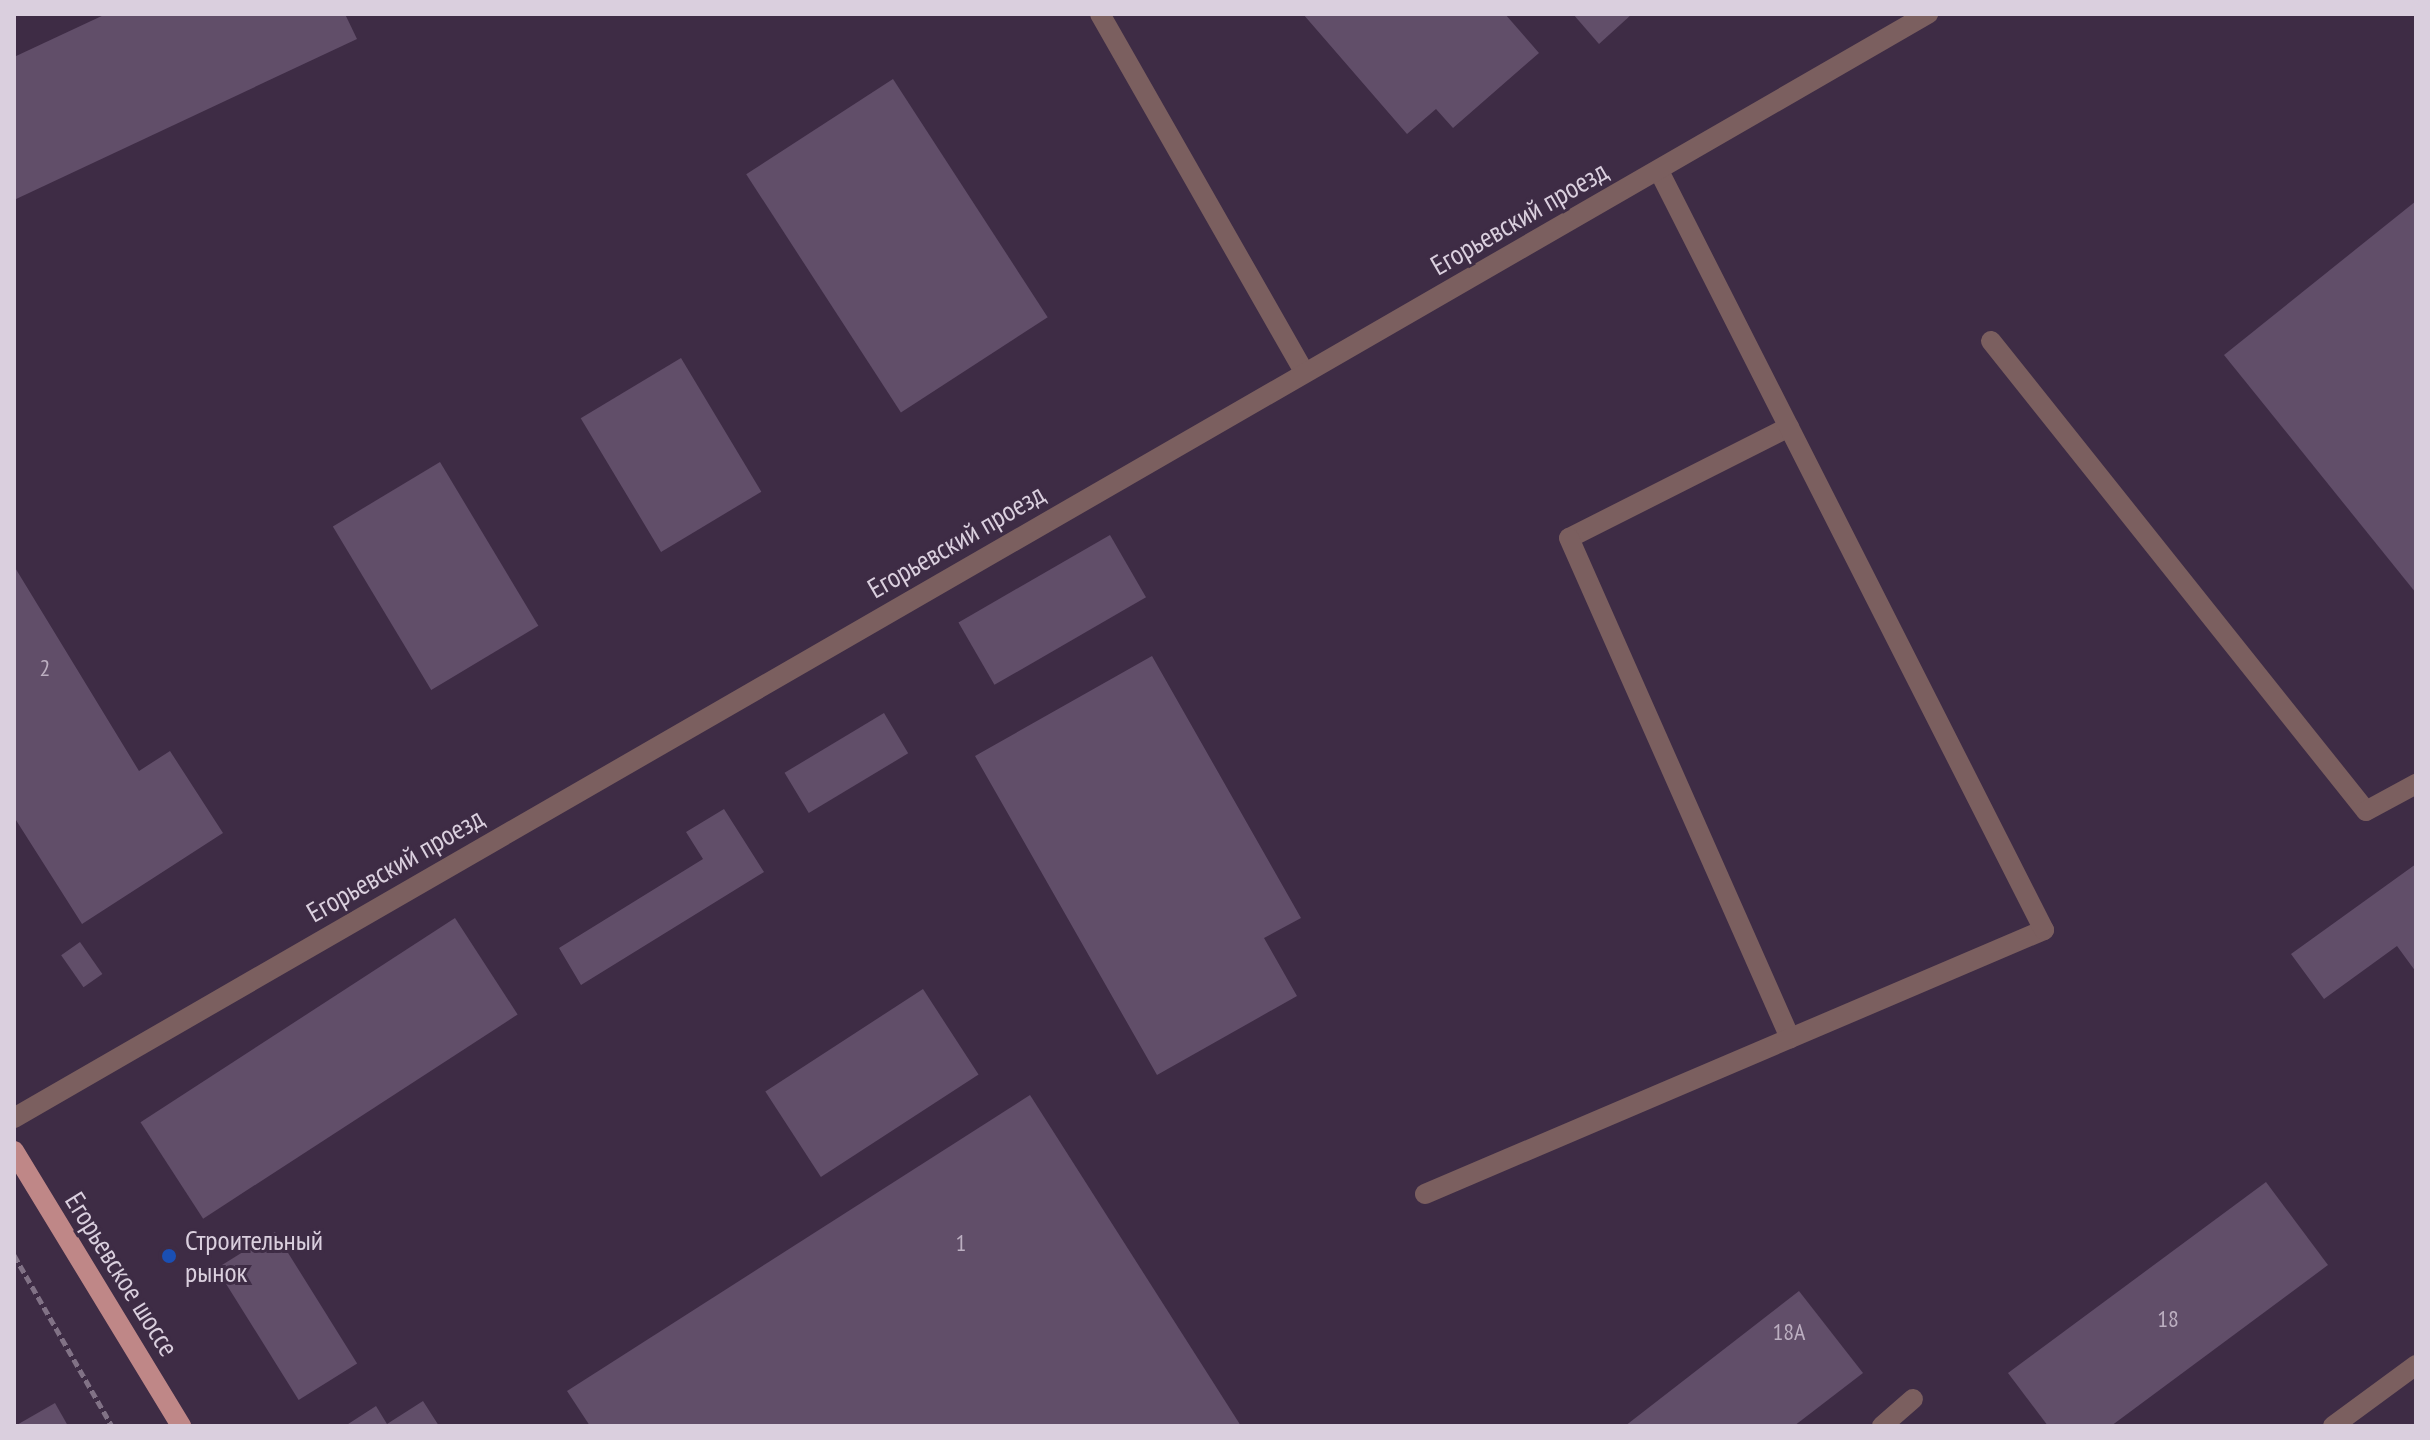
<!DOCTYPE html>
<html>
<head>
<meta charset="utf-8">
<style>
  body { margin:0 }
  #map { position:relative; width:2430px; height:1440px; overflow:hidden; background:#3e2c45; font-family:"PT Sans Narrow",sans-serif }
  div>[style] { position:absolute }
  .building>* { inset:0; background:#614e69; transform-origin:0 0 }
  .path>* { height:5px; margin-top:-2.5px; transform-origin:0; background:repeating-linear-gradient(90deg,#817286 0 8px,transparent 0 12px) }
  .lane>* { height:20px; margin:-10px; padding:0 10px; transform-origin:10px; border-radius:10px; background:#7b5f5f }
  .street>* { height:20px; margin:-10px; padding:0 10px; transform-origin:10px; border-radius:10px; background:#7b5f5f }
  .primary>* { height:20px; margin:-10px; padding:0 10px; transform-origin:10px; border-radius:10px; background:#bf8787 }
  .dots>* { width:22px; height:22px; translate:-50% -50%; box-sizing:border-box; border:4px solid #3e2c45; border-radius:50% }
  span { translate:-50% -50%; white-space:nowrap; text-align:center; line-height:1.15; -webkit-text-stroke:6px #3e2c45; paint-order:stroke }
  .number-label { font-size:24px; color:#bcafc1 }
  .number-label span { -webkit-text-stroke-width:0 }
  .street-label { font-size:28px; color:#dacfde }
  .poi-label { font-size:28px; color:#dacfde }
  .left { translate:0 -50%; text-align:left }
  .frame { position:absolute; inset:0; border:16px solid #dacfde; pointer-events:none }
</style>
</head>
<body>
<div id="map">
  <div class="building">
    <i style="clip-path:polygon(106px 14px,345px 14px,357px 39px,14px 200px,14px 57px)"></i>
    <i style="clip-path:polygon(1303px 14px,1505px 14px,1539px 53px,1453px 128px,1436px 109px,1407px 134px)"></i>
    <i style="clip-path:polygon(1573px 14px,1632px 14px,1599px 44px)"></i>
    <i style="left:893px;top:79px;width:284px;height:175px;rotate:57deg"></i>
    <i style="clip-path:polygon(2416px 201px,2416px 593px,2224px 355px)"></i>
    <i style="left:681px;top:358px;width:156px;height:117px;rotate:59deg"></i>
    <i style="left:440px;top:462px;width:191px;height:125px;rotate:59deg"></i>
    <i style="left:1110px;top:535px;width:72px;height:175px;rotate:60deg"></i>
    <i style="clip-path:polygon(14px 566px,139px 771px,170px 751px,223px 833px,82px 924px,14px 817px)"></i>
    <i style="clip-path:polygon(1152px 656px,1301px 918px,1264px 938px,1297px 996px,1157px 1075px,975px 756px)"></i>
    <i style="left:884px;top:713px;width:47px;height:116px;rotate:59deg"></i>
    <i style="clip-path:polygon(724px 809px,764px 872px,581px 985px,559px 948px,703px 859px,686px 832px)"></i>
    <i style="clip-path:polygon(2416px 864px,2416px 972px,2397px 946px,2324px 999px,2291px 954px)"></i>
    <i style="left:455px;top:918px;width:115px;height:375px;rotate:57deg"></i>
    <i style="left:80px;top:942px;width:39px;height:23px;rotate:55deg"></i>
    <i style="left:923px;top:989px;width:102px;height:188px;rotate:57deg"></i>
    <i style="clip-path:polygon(1030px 1095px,1241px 1426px,590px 1426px,567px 1391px)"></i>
    <i style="clip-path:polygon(2266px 1182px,2328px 1265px,2111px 1426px,2048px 1426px,2008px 1373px)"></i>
    <i style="left:275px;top:1232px;width:155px;height:69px;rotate:58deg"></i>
    <i style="clip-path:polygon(1799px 1291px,1863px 1373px,1794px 1426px,1625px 1426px)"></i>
    <i style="clip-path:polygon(423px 1401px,439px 1426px,345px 1426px,376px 1406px,387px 1424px)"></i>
    <i style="clip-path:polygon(55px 1403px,68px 1426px,15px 1426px)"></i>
  </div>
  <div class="path">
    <i style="left:14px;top:1255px;width:197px;rotate:60.2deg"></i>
  </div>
  <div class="lane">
    <i style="left:1100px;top:14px;width:412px;rotate:60.3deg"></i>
    <i style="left:1991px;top:341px;width:601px;rotate:51.41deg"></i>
    <i style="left:2366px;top:811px;width:57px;rotate:-28.4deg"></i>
    <i style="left:1789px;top:427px;width:246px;rotate:153.2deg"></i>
    <i style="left:1569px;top:538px;width:547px;rotate:66.15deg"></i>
    <i style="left:1425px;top:1194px;width:673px;rotate:-23.1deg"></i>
    <i style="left:2044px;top:930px;width:851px;rotate:-116.9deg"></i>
    <i style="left:1882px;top:1426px;width:41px;rotate:-41.1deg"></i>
    <i style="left:2333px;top:1426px;width:103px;rotate:-36.3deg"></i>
  </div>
  <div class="street">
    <i style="left:14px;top:1118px;width:2210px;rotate:-29.98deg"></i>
  </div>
  <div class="primary">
    <i style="left:14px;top:1151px;width:322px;rotate:58.7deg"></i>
  </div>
  <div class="dots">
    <i style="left:169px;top:1256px;background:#1a4fb4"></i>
  </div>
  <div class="number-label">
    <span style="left:45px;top:668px">2</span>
    <span style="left:961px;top:1243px">1</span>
    <span style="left:2168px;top:1319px">18</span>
    <span style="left:1789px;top:1332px">18А</span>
  </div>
  <div class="street-label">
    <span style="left:1519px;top:218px;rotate:-30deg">Егорьевский проезд</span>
    <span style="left:956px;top:541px;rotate:-30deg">Егорьевский проезд</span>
    <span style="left:395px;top:865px;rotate:-30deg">Егорьевский проезд</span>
    <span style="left:122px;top:1274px;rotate:58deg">Егорьевское шоссе</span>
  </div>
  <div class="poi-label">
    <span class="left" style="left:185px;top:1256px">Строительный<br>рынок</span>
  </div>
  <div class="frame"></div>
</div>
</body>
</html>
